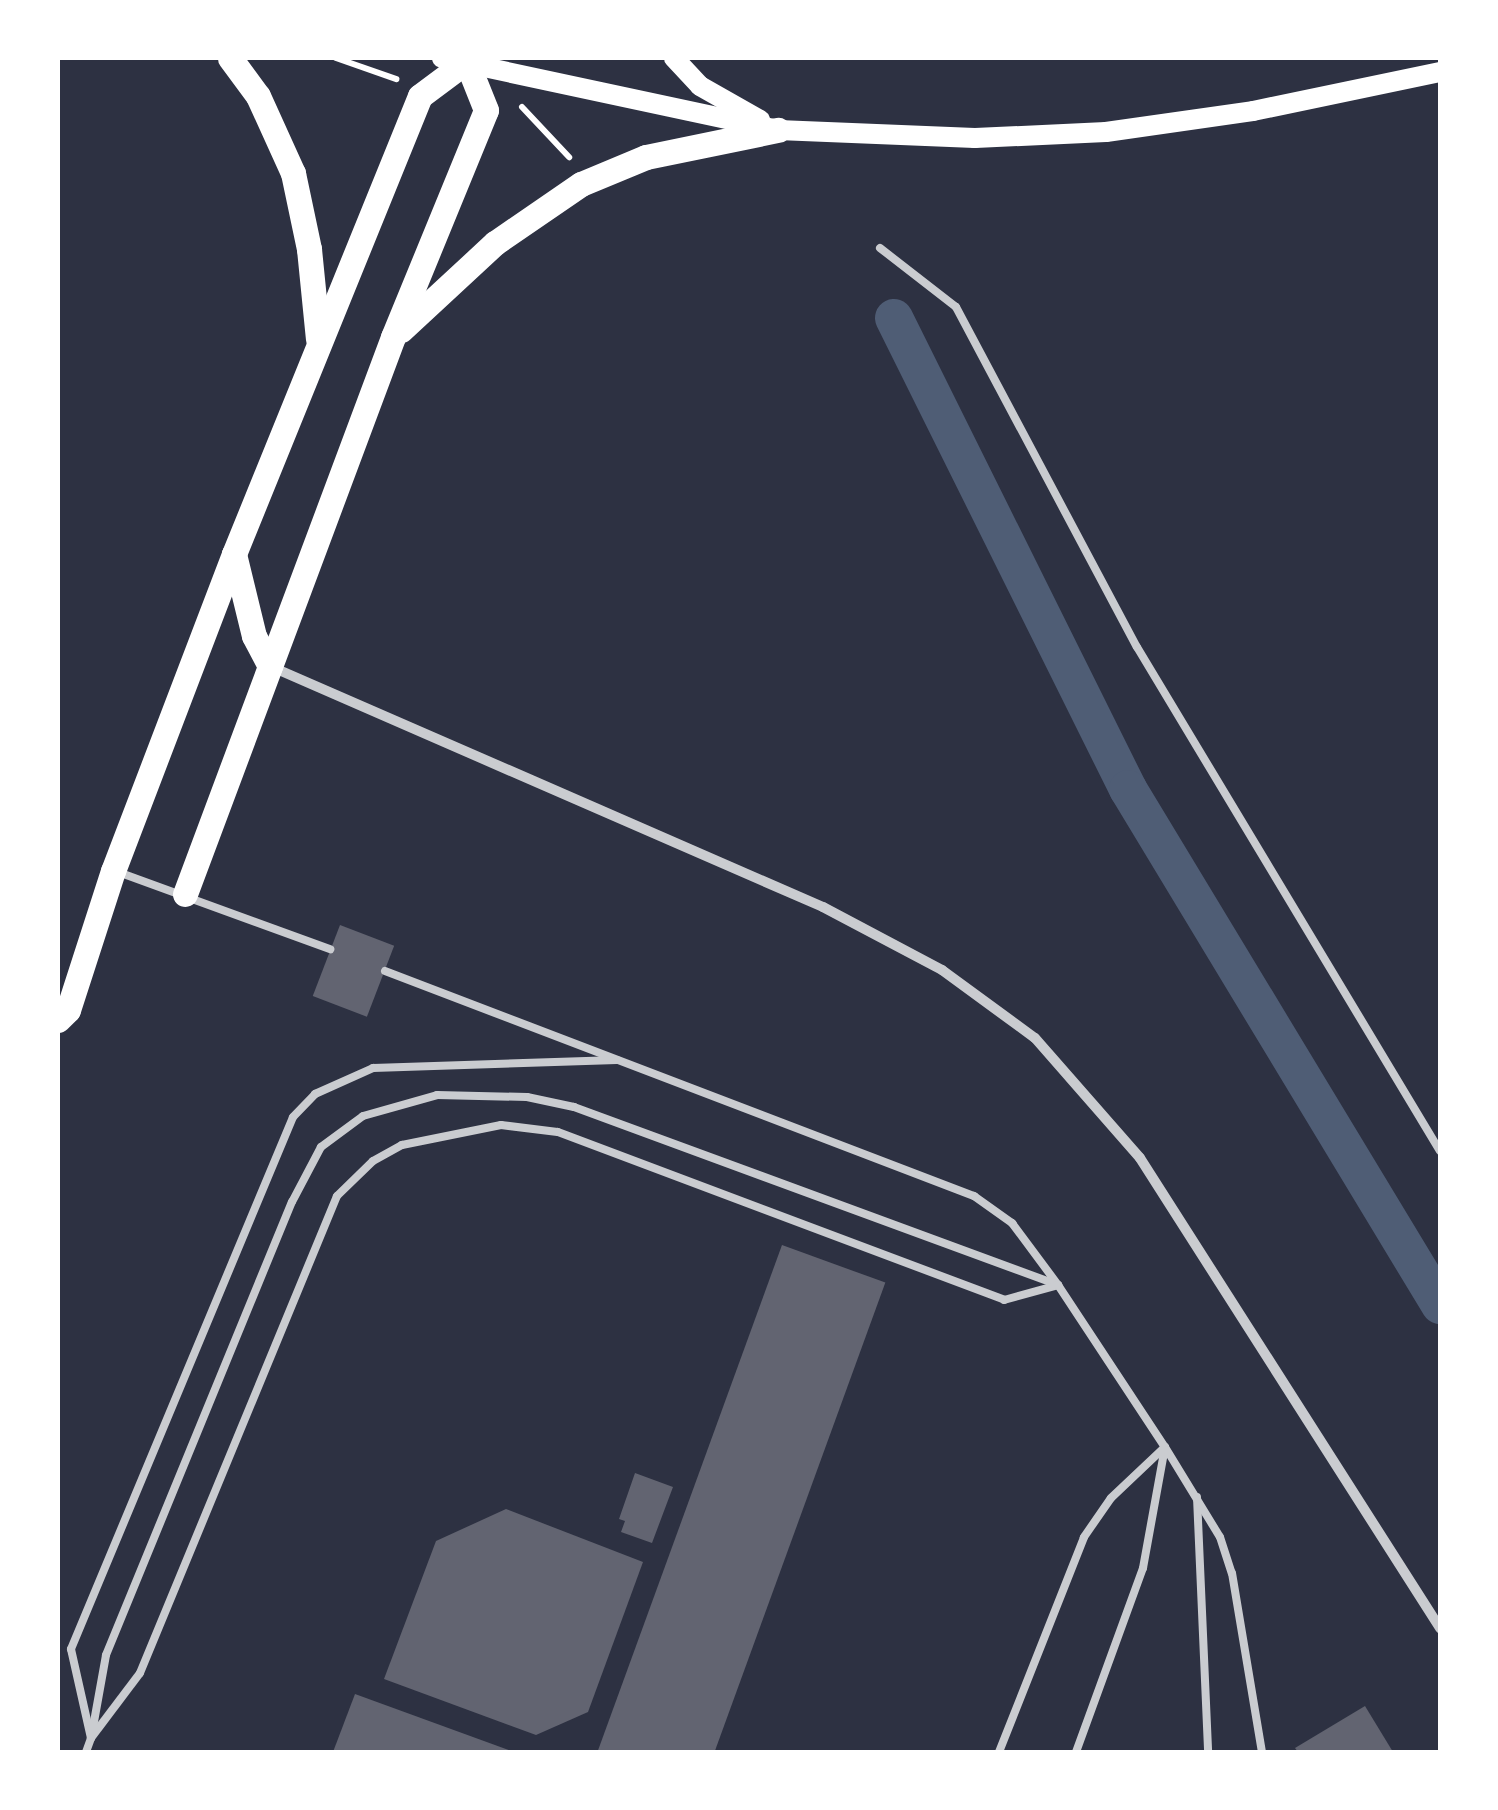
<!DOCTYPE html>
<html>
<head>
<meta charset="utf-8">
<style>
  body { margin:0 }
  #map { position:relative; width:1498px; height:1810px; overflow:hidden; background:#2d3142; font-family:Montserrat,sans-serif }
  div>[style] { position:absolute }
  .canal>* { height:38px; margin:-19px; padding:0 19px; transform-origin:19px; border-radius:19px; background:#4f5d75 }
  .building>* { inset:0; background:#626471; transform-origin:0 0 }
  .path>* { height:6px; margin:-3px; padding:0 3px; transform-origin:3px; border-radius:3px; background:#fff }
  .service>* { height:8px; margin:-4px; padding:0 4px; transform-origin:4px; border-radius:4px; background:#caccd0 }
  .minor>* { height:10px; margin:-5px; padding:0 5px; transform-origin:5px; border-radius:5px; background:#caccd0 }
  .secondary>* { height:20px; margin:-10px; padding:0 10px; transform-origin:10px; border-radius:10px; background:#fff }
  .primary>* { height:25px; margin:-12.5px; padding:0 12.5px; transform-origin:12.5px; border-radius:12.5px; background:#fff }
  span { translate:-50% -50%; white-space:nowrap; text-align:center; line-height:1.15; -webkit-text-stroke:10px #fff; paint-order:stroke }
  .frame { position:absolute; inset:0; border:60px solid #fff; pointer-events:none }
</style>
</head>
<body>
<div id="map">
  <div class="canal">
    <i style="left:894px;top:318px;width:526px;rotate:63.58deg"></i>
    <i style="left:1128px;top:789px;width:603px;rotate:58.84deg"></i>
  </div>
  <div class="building">
    <i style="left:340px;top:925px;width:58px;height:76px;rotate:21deg"></i>
    <i style="left:782px;top:1245px;width:110px;height:541px;rotate:20deg"></i>
    <i style="clip-path:polygon(635px 1473px,673px 1487px,652px 1543px,621px 1532px,625px 1521px,619px 1519px)"></i>
    <i style="clip-path:polygon(506px 1509px,643px 1562px,588px 1712px,536px 1735px,384px 1679px,436px 1541px)"></i>
    <i style="clip-path:polygon(355px 1694px,514px 1752px,333px 1752px)"></i>
    <i style="clip-path:polygon(1365px 1706px,1393px 1752px,1298px 1752px,1295px 1748px)"></i>
  </div>
  <div class="path">
    <i style="left:336px;top:58px;width:64px;rotate:19.3deg"></i>
    <i style="left:522px;top:107px;width:69px;rotate:46.8deg"></i>
  </div>
  <div class="service">
    <i style="left:880px;top:248px;width:96px;rotate:37.8deg"></i>
    <i style="left:956px;top:307px;width:385px;rotate:62deg"></i>
    <i style="left:1137px;top:647px;width:588px;rotate:58.99deg"></i>
    <i style="left:118px;top:872px;width:226px;rotate:20deg"></i>
    <i style="left:385px;top:971px;width:631px;rotate:20.91deg"></i>
    <i style="left:974px;top:1196px;width:47px;rotate:35.4deg"></i>
    <i style="left:1012px;top:1223px;width:77px;rotate:53.4deg"></i>
    <i style="left:1197px;top:1497px;width:255px;rotate:87.5deg"></i>
    <i style="left:92px;top:1733px;width:79px;rotate:-79.8deg"></i>
    <i style="left:106px;top:1655px;width:490px;rotate:-67.7deg"></i>
    <i style="left:292px;top:1202px;width:62px;rotate:-62.2deg"></i>
    <i style="left:321px;top:1147px;width:52px;rotate:-36.4deg"></i>
    <i style="left:363px;top:1116px;width:77px;rotate:-15.8deg"></i>
    <i style="left:437px;top:1095px;width:90px;rotate:1.3deg"></i>
    <i style="left:527px;top:1097px;width:48px;rotate:12deg"></i>
    <i style="left:574px;top:1107px;width:516px;rotate:20.19deg"></i>
    <i style="left:91px;top:1738px;width:81px;rotate:-53deg"></i>
    <i style="left:140px;top:1673px;width:516px;rotate:-67.56deg"></i>
    <i style="left:337px;top:1196px;width:50px;rotate:-44.2deg"></i>
    <i style="left:373px;top:1161px;width:33px;rotate:-29deg"></i>
    <i style="left:402px;top:1145px;width:101px;rotate:-11.4deg"></i>
    <i style="left:501px;top:1125px;width:57px;rotate:7deg"></i>
    <i style="left:558px;top:1132px;width:477px;rotate:20.6deg"></i>
    <i style="left:1004px;top:1300px;width:56px;rotate:-15.5deg"></i>
    <i style="left:1058px;top:1285px;width:194px;rotate:56.6deg"></i>
    <i style="left:1165px;top:1447px;width:123px;rotate:100.3deg"></i>
    <i style="left:1143px;top:1568px;width:196px;rotate:110deg"></i>
    <i style="left:86px;top:1752px;width:15px;rotate:-70deg"></i>
    <i style="left:91px;top:1738px;width:91px;rotate:-102.7deg"></i>
    <i style="left:71px;top:1649px;width:576px;rotate:-67.35deg"></i>
    <i style="left:293px;top:1117px;width:32px;rotate:-46deg"></i>
    <i style="left:315px;top:1094px;width:64px;rotate:-24.1deg"></i>
    <i style="left:373px;top:1068px;width:244px;rotate:-1.9deg"></i>
    <i style="left:999px;top:1752px;width:231px;rotate:-68.4deg"></i>
    <i style="left:1084px;top:1537px;width:47px;rotate:-55.3deg"></i>
    <i style="left:1111px;top:1498px;width:74px;rotate:-43.4deg"></i>
    <i style="left:1165px;top:1447px;width:105px;rotate:58.6deg"></i>
    <i style="left:1220px;top:1537px;width:38px;rotate:72deg"></i>
    <i style="left:1232px;top:1573px;width:181px;rotate:80.5deg"></i>
  </div>
  <div class="minor">
    <i style="left:272px;top:667px;width:601px;rotate:23.54deg"></i>
    <i style="left:823px;top:907px;width:135px;rotate:27.9deg"></i>
    <i style="left:942px;top:970px;width:115px;rotate:36.2deg"></i>
    <i style="left:1035px;top:1038px;width:159px;rotate:48.8deg"></i>
    <i style="left:1140px;top:1158px;width:558px;rotate:57.45deg"></i>
  </div>
  <div class="secondary">
    <i style="left:442px;top:58px;width:344px;rotate:12.1deg"></i>
    <i style="left:778px;top:130px;width:197px;rotate:2.3deg"></i>
    <i style="left:975px;top:138px;width:131px;rotate:-2.6deg"></i>
    <i style="left:1106px;top:132px;width:148px;rotate:-8.1deg"></i>
    <i style="left:1253px;top:111px;width:191px;rotate:-11.8deg"></i>
    <i style="left:674px;top:58px;width:38px;rotate:47deg"></i>
    <i style="left:700px;top:86px;width:69px;rotate:29.5deg"></i>
  </div>
  <div class="primary">
    <i style="left:230px;top:58px;width:47px;rotate:53.6deg"></i>
    <i style="left:258px;top:96px;width:85px;rotate:65.6deg"></i>
    <i style="left:293px;top:173px;width:78px;rotate:78.1deg"></i>
    <i style="left:309px;top:249px;width:90px;rotate:84.3deg"></i>
    <i style="left:401px;top:330px;width:128px;rotate:-42.8deg"></i>
    <i style="left:495px;top:243px;width:104px;rotate:-34.5deg"></i>
    <i style="left:581px;top:184px;width:70px;rotate:-22.6deg"></i>
    <i style="left:646px;top:157px;width:135px;rotate:-11.6deg"></i>
    <i style="left:234px;top:554px;width:84px;rotate:76.3deg"></i>
    <i style="left:254px;top:636px;width:34px;rotate:62deg"></i>
    <i style="left:185px;top:894px;width:595px;rotate:-69.52deg"></i>
    <i style="left:393px;top:337px;width:245px;rotate:-67.7deg"></i>
    <i style="left:486px;top:110px;width:48px;rotate:-111.8deg"></i>
    <i style="left:58px;top:1020px;width:14px;rotate:-45deg"></i>
    <i style="left:68px;top:1010px;width:146px;rotate:-72.1deg"></i>
    <i style="left:113px;top:871px;width:339px;rotate:-69.1deg"></i>
    <i style="left:234px;top:554px;width:494px;rotate:-67.9deg"></i>
    <i style="left:420px;top:96px;width:64px;rotate:-36.7deg"></i>
  </div>
  <div class="frame"></div>
</div>
</body>
</html>
